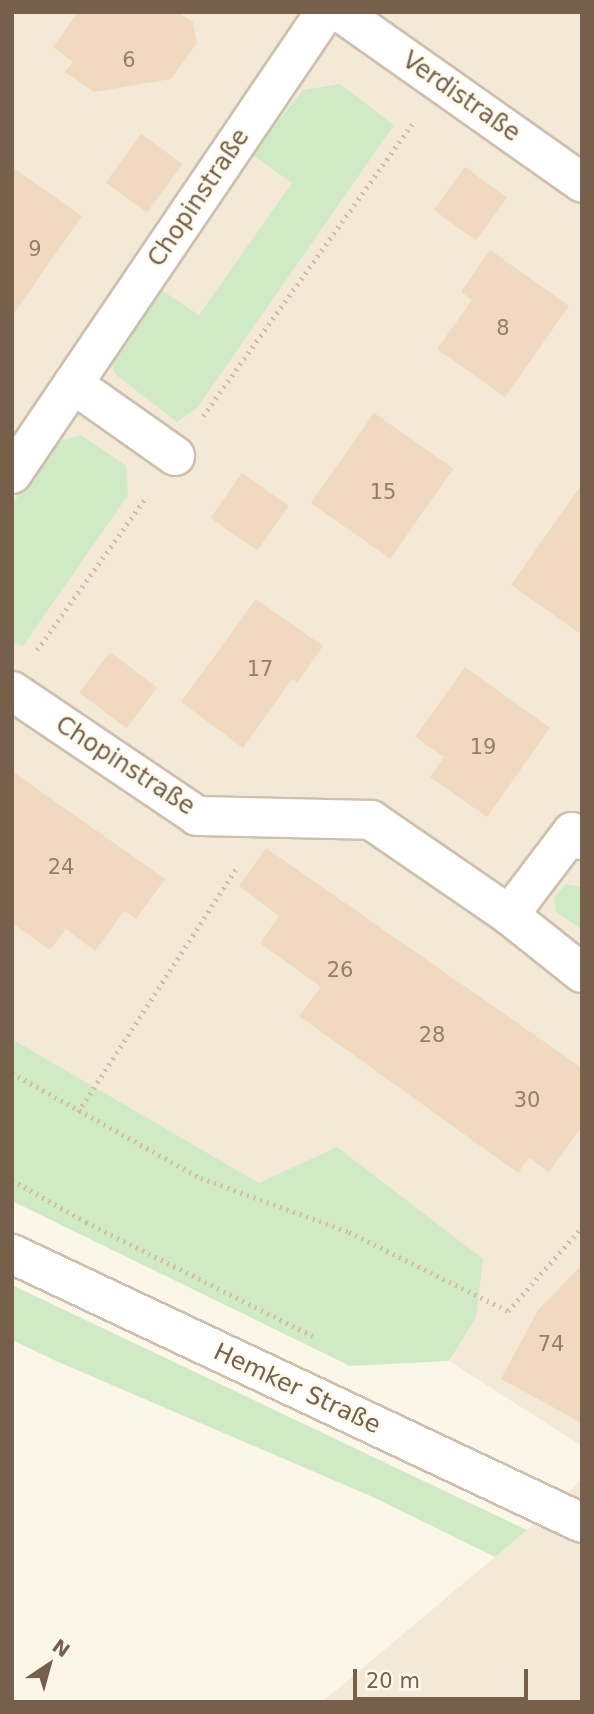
<!DOCTYPE html>
<html>
<head>
<meta charset="utf-8">
<style>
  body { margin:0 }
  #map { position:relative; width:594px; height:1714px; overflow:hidden; background:#fcf6e8; font-family:"DejaVu Sans",sans-serif }
  div>[style] { position:absolute }
  .residential>* { inset:0; background:#f3e9d6 }
  .green>* { inset:0; background:#d1eac6 }
  .building>* { inset:0; background:#f1d9c0; transform-origin:0 0 }
  .path>* { height:4.5px; margin-top:-2.25px; transform-origin:0; background:repeating-linear-gradient(90deg,#d6bca3 0 2px,transparent 0 7px) }
  .roads { filter:drop-shadow(2px 0 #cebfae) drop-shadow(-2px 0 #cebfae) drop-shadow(0 2px #cebfae) drop-shadow(0 -2px #cebfae) }
  .street>* { height:38px; margin:-19px; padding:0 19px; transform-origin:19px; border-radius:19px; background:#fff }
  .secondary>* { height:38px; margin:-19px; padding:0 19px; transform-origin:19px; border-radius:19px; background:#fff }
  span { translate:-50% -50%; white-space:nowrap; text-align:center; line-height:1.15; -webkit-text-stroke:5px #fffaee; paint-order:stroke }
  .number-label { font-size:21px; color:#957e69 }
  .number-label span { -webkit-text-stroke-width:0 }
  .street-label { font-size:24px; color:#76604c }
  .frame { position:absolute; inset:0; border:14px solid #76604c; pointer-events:none }
  .north { position:absolute; left:14px; top:1630px; width:70px; height:70px; -webkit-text-stroke:5px #fffaee; paint-order:stroke; rotate:36deg; font-size:19px; font-weight:700; line-height:28px; text-align:center; color:#76604c }
  .north::after { content:''; display:block; margin:auto; width:24px; height:32px; background:#76604c; clip-path:polygon(50% 0,100% 100%,50% 72%,0 100%) }
  .scale { position:absolute; left:353px; top:1669px; width:175px; height:32px; box-sizing:border-box; border:4px solid #76604c; border-top:0; padding-left:9px; font-size:21px; line-height:24px; white-space:nowrap; color:#76604c; -webkit-text-stroke:5px #fffaee; paint-order:stroke }
</style>
</head>
<body>
<div id="map">
  <div class="residential">
    <i style="clip-path:polygon(12px 12px,582px 12px,582px 1446px,449px 1361px,476px 1318px,259px 1183px,12px 1039px)"></i>
    <i style="clip-path:polygon(582px 1479px,582px 1702px,322px 1702px,527px 1530px)"></i>
  </div>
  <div class="green">
    <i style="clip-path:polygon(340px 84px,394px 125px,197px 408px,177px 422px,115px 374px,109px 354px,157px 287px,199px 315px,292px 183px,251px 154px,303px 90px)"></i>
    <i style="clip-path:polygon(81px 435px,126px 466px,128px 495px,23px 646px,12px 643px,12px 504px,55px 443px)"></i>
    <i style="clip-path:polygon(566px 884px,582px 887px,582px 930px,556px 912px,554px 897px)"></i>
    <i style="clip-path:polygon(12px 1039px,259px 1183px,337px 1147px,483px 1259px,476px 1318px,449px 1361px,350px 1366px,12px 1201px)"></i>
    <i style="clip-path:polygon(12px 1285px,527px 1530px,495px 1557px,375px 1498px,56px 1361px,12px 1340px)"></i>
  </div>
  <div class="building">
    <i style="clip-path:polygon(78px 12px,178px 12px,193px 22px,197px 43px,171px 79px,94px 92px,65px 72px,73px 62px,53px 47px)"></i>
    <i style="left:141px;top:134px;width:51px;height:60px;rotate:36deg"></i>
    <i style="clip-path:polygon(12px 167px,82px 216px,12px 316px)"></i>
    <i style="left:465px;top:167px;width:52px;height:53px;rotate:36deg"></i>
    <i style="clip-path:polygon(490px 250px,569px 306px,505px 397px,437px 349px,472px 300px,461px 292px)"></i>
    <i style="left:374px;top:413px;width:97px;height:110px;rotate:35deg"></i>
    <i style="left:242px;top:473px;width:57px;height:55px;rotate:35deg"></i>
    <i style="clip-path:polygon(582px 484px,582px 635px,511px 585px)"></i>
    <i style="clip-path:polygon(256px 599px,323px 646px,297px 683px,292px 679px,243px 748px,181px 702px)"></i>
    <i style="left:110px;top:652px;width:59px;height:51px;rotate:37deg"></i>
    <i style="clip-path:polygon(465px 667px,550px 728px,487px 817px,430px 777px,444px 757px,415px 737px)"></i>
    <i style="clip-path:polygon(12px 771px,165px 879px,136px 919px,124px 911px,95px 951px,66px 929px,50px 950px,12px 923px)"></i>
    <i style="clip-path:polygon(266px 848px,582px 1068px,582px 1126px,549px 1172px,529px 1158px,518px 1173px,299px 1016px,321px 987px,260px 943px,279px 916px,239px 886px)"></i>
    <i style="clip-path:polygon(582px 1265px,582px 1423px,501px 1379px,538px 1310px)"></i>
  </div>
  <div class="path">
    <i style="left:203px;top:416px;width:359px;rotate:-54.4deg"></i>
    <i style="left:37px;top:650px;width:188px;rotate:-54.5deg"></i>
    <i style="left:12px;top:1073px;width:216px;rotate:29.1deg"></i>
    <i style="left:201px;top:1178px;width:158px;rotate:20deg"></i>
    <i style="left:349px;top:1232px;width:178px;rotate:26.4deg"></i>
    <i style="left:508px;top:1311px;width:112px;rotate:-48.6deg"></i>
    <i style="left:78px;top:1112px;width:293px;rotate:-57deg"></i>
    <i style="left:12px;top:1180px;width:85px;rotate:29.6deg"></i>
    <i style="left:86px;top:1222px;width:254px;rotate:26.7deg"></i>
  </div>
  <div class="roads">
    <div class="street">
      <i style="left:340px;top:12px;width:296px;rotate:35.2deg"></i>
      <i style="left:73px;top:384px;width:125px;rotate:35.2deg"></i>
      <i style="left:12px;top:474px;width:558px;rotate:-55.88deg"></i>
      <i style="left:12px;top:691px;width:223px;rotate:34deg"></i>
      <i style="left:197px;top:816px;width:174px;rotate:1.3deg"></i>
      <i style="left:371px;top:820px;width:168px;rotate:34.5deg"></i>
      <i style="left:509px;top:915px;width:93px;rotate:38.5deg"></i>
      <i style="left:509px;top:915px;width:104px;rotate:-52.8deg"></i>
      <i style="left:572px;top:832px;width:13px;rotate:39deg"></i>
    </div>
    <div class="secondary">
      <i style="left:12px;top:1254px;width:630px;rotate:25.26deg"></i>
    </div>
  </div>
  <div class="number-label">
    <span style="left:129px;top:60px">6</span>
    <span style="left:35px;top:249px">9</span>
    <span style="left:503px;top:328px">8</span>
    <span style="left:383px;top:492px">15</span>
    <span style="left:260px;top:669px">17</span>
    <span style="left:483px;top:747px">19</span>
    <span style="left:61px;top:867px">24</span>
    <span style="left:340px;top:970px">26</span>
    <span style="left:432px;top:1035px">28</span>
    <span style="left:527px;top:1100px">30</span>
    <span style="left:551px;top:1344px">74</span>
  </div>
  <div class="street-label">
    <span style="left:461px;top:97px;rotate:35deg">Verdistraße</span>
    <span style="left:199px;top:198px;rotate:-56deg">Chopinstraße</span>
    <span style="left:125px;top:766px;rotate:33deg">Chopinstraße</span>
    <span style="left:297px;top:1389px;rotate:25deg">Hemker Straße</span>
  </div>
  <div class="frame"></div>
  <div class="north">N</div>
  <div class="scale">20 m</div>
</div>
</body>
</html>
